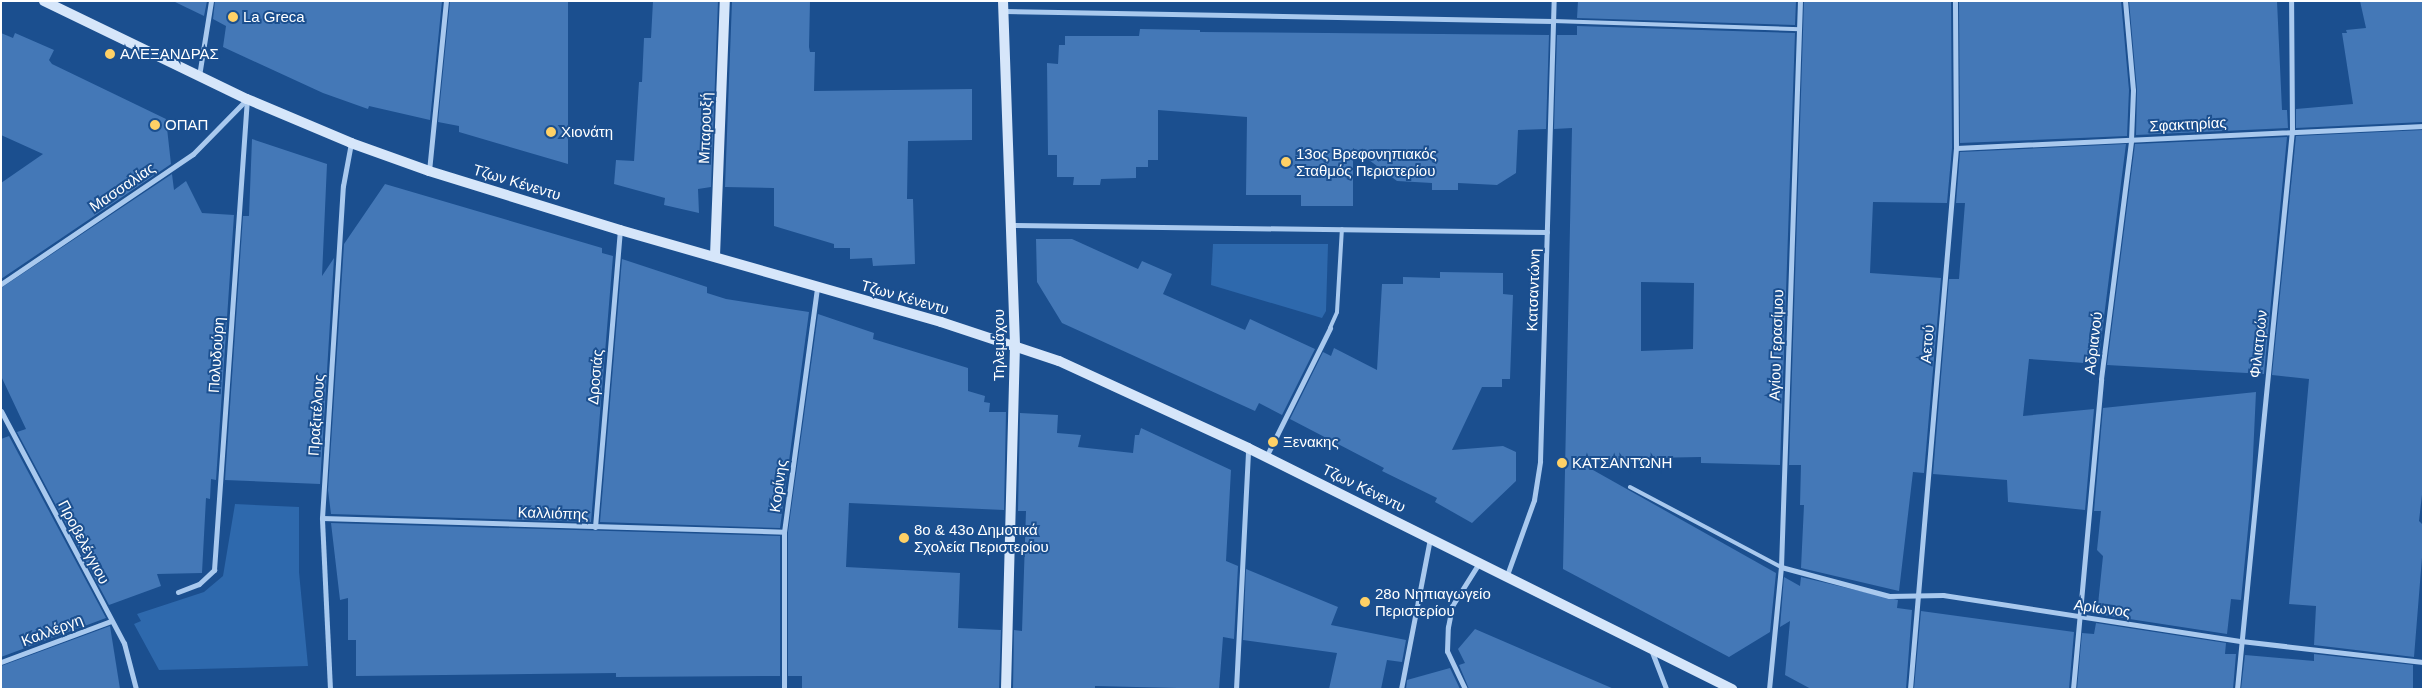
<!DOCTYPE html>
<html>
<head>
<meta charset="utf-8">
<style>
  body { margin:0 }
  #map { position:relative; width:2424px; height:690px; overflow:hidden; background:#1b4f8f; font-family:Helvetica,sans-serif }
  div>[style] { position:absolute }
  .green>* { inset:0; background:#2e69ad }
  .building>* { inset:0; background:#4478b7 }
  .lane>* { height:4px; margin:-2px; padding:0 2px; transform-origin:2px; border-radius:2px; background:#a9c9ee }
  .street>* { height:5px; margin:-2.5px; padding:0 2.5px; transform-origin:2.5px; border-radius:2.5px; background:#a9c9ee }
  .secondary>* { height:10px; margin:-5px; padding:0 5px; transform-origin:5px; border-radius:5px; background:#d6e6fa }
  .dots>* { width:14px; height:14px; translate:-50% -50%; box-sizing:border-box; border:2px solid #1b4f8f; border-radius:50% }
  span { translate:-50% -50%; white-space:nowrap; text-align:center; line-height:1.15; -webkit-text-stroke:4px #1b4f8f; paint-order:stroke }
  .poi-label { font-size:15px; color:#fff }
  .left { translate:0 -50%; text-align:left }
  .street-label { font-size:15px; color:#fff }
  .frame { position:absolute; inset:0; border:2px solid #fff; pointer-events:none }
</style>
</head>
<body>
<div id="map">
  <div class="green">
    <i style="clip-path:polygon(1213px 244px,1328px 244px,1326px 311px,1322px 318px,1211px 285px)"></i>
    <i style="clip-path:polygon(235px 504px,299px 507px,299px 572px,308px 666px,159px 670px,134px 624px,141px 621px,137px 614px,204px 592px,223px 576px)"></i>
  </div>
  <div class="building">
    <i style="clip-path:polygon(173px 1px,207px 1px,204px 16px)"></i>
    <i style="clip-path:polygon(215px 1px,442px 1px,430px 120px,369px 106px,368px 109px,323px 93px,223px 47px,226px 26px,213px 19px)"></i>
    <i style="clip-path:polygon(450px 1px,568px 1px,568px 164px,459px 132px,459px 126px,438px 122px)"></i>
    <i style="clip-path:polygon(653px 1px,718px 1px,711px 187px,698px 189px,699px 213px,664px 205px,665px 198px,614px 184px,616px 160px,634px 161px,639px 82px,642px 82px,644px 38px,651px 38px)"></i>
    <i style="clip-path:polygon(732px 1px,810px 1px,809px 47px,810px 52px,815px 52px,814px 91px,972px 89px,972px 140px,908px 141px,907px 199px,913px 199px,915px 264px,873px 266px,872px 258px,850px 259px,850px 248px,834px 248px,834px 244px,774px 226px,774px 188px,725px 187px)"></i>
    <i style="clip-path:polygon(1578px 1px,1796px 1px,1795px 25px,1577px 18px)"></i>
    <i style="clip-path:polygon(1804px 1px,1951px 1px,1952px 148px,1947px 203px,1873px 202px,1870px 273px,1941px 278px,1924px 473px,1913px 472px,1899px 591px,1801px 568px,1804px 505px,1800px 505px,1801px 465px,1789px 465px)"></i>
    <i style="clip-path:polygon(1959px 1px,2121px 1px,2129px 90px,2127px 136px,1960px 143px)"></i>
    <i style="clip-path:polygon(2129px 1px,2277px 1px,2282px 110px,2287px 110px,2288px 128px,2136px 135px,2137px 90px)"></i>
    <i style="clip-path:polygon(2360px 1px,2423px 1px,2423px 122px,2296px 128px,2296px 109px,2353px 104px,2342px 33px,2347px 33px,2346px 30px,2366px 28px)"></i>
    <i style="clip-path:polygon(evenodd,1577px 26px,1795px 33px,1780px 465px,1701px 463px,1701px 457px,1647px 458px,1647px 462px,1577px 461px,1776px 573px,1770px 632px,1729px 657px,1563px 569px,1572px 128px,1554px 129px,1557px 35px,1577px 35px,1577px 26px,1641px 282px,1694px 283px,1693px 349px,1641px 351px,1641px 282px)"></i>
    <i style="clip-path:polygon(1140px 29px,1200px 30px,1200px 32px,1549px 35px,1546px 129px,1518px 130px,1516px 173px,1497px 185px,1458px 183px,1458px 190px,1432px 190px,1432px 183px,1397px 181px,1353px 148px,1353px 206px,1301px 206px,1301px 195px,1246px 195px,1247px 117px,1158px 110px,1158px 160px,1148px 160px,1148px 167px,1136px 167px,1136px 178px,1101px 179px,1100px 185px,1073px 185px,1074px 177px,1057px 177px,1057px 155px,1048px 155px,1047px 63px,1058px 64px,1059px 45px,1065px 45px,1065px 36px,1139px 36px)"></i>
    <i style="clip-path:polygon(1px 33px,13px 38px,15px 33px,54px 50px,49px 60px,52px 64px,166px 119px,171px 164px,1px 279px,1px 183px,43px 154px,1px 135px)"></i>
    <i style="clip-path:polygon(2423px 130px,2423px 486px,2419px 521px,2423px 525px,2423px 545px,2414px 657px,2314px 645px,2316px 606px,2289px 604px,2309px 379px,2272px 375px,2296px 136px)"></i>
    <i style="clip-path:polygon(2287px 137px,2264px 374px,2107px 365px,2135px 144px)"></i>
    <i style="clip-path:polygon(252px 139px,327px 164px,322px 276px,334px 258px,320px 484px,225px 480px,243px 216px,249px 216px)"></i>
    <i style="clip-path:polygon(2126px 144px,2098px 364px,2029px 359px,2023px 416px,2094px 409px,2085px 510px,2008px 502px,2007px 480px,1933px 474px,1949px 279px,1959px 279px,1965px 203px,1956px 203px,1960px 152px)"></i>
    <i style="clip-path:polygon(172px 174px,174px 190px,186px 181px,202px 213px,234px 215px,216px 480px,211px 479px,210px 499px,206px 498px,202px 573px,157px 574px,161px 586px,109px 605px,17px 432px,26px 429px,1px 376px,1px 288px)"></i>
    <i style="clip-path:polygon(385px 184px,602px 248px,602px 253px,613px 256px,591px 522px,331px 514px,328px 490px,344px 244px)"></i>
    <i style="clip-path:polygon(1036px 239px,1072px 239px,1138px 269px,1142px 261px,1172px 274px,1163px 294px,1245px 330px,1250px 319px,1315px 349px,1282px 415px,1259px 403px,1255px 411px,1062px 323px,1037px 282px)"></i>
    <i style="clip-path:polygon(622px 259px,707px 287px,707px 293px,726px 299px,809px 312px,780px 528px,600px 522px)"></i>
    <i style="clip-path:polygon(1440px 272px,1503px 273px,1503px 294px,1513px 295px,1510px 379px,1502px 379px,1502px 387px,1482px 387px,1452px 450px,1503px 446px,1516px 452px,1516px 481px,1472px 523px,1435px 502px,1437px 498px,1382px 471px,1384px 468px,1290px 419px,1323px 352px,1331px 356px,1334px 348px,1377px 370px,1382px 284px,1403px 284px,1403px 277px,1440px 278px)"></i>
    <i style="clip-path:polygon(818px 314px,874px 333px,873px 339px,968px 368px,968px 391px,985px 396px,984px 402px,990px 403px,989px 412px,1006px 412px,1004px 510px,849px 503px,846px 567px,960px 573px,958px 628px,1001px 630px,999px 689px,802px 689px,802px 676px,788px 676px,788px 532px)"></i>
    <i style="clip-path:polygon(2256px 392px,2251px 499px,2241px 600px,2231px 599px,2227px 634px,2097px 614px,2103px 556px,2097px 550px,2101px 511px,2094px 511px,2103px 408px)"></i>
    <i style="clip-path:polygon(1020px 413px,1058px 415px,1057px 433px,1081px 435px,1078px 447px,1133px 453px,1135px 435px,1139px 435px,1141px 428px,1231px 470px,1226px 561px,1238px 566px,1234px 639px,1223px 637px,1219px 689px,1095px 686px,1095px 689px,1013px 689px,1014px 630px,1022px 631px,1026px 511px,1018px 511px)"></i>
    <i style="clip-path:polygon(9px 436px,106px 618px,1px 657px,1px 439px)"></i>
    <i style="clip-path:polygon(331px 523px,780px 536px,780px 676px,616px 677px,616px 673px,356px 676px,356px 640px,348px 640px,348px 598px,340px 600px)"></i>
    <i style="clip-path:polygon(1246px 569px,1338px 607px,1331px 625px,1406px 640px,1402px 662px,1387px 660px,1381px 689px,1329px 689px,1337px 653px,1243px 640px)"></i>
    <i style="clip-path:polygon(1784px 577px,1800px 586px,1801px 577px,1898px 600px,1897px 608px,1912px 610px,1906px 689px,1811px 689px,1785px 675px,1790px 621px,1780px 627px)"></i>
    <i style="clip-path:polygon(1921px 611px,2074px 632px,2069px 689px,1914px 689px)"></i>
    <i style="clip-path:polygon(2096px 623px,2226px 643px,2225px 654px,2236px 654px,2233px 689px,2077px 689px,2082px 633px,2094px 634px)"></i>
    <i style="clip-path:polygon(110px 626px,120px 689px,1px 689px,1px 666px)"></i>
    <i style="clip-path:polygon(1475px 629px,1614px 689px,1469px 689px,1459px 665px,1465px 663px,1458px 649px)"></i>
    <i style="clip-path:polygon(2314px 654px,2413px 665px,2413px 689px,2241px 689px,2245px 655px,2314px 661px)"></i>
    <i style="clip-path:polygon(1450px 668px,1460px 689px,1406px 689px,1407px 680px)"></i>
  </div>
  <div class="lane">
    <i style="left:1553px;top:21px;width:247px;rotate:1.9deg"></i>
    <i style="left:1330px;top:328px;width:17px;rotate:-66deg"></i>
    <i style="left:1337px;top:312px;width:83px;rotate:-86.6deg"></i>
    <i style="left:1630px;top:487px;width:171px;rotate:27.9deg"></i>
  </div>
  <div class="street">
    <i style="left:1004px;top:11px;width:549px;rotate:1.04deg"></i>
    <i style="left:199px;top:76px;width:76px;rotate:-80.9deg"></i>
    <i style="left:1956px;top:148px;width:468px;rotate:-2.7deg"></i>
    <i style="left:429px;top:171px;width:171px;rotate:-84.3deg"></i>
    <i style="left:1012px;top:225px;width:535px;rotate:0.75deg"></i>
    <i style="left:1px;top:284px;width:232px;rotate:-34.1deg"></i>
    <i style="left:193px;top:154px;width:77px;rotate:-45.5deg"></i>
    <i style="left:1px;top:411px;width:263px;rotate:62.1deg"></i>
    <i style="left:124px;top:643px;width:48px;rotate:75.4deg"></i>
    <i style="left:1266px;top:457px;width:144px;rotate:-63.6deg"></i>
    <i style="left:322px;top:518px;width:462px;rotate:1.7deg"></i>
    <i style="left:595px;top:527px;width:298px;rotate:-85.2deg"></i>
    <i style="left:1781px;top:567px;width:112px;rotate:15deg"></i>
    <i style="left:1889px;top:596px;width:54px;rotate:-1.1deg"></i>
    <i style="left:1943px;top:595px;width:302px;rotate:8.8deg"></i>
    <i style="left:2241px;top:641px;width:183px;rotate:6.6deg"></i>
    <i style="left:1507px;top:575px;width:80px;rotate:-70.2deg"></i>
    <i style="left:1534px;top:500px;width:39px;rotate:-81deg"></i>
    <i style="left:1540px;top:461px;width:460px;rotate:-88.3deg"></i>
    <i style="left:178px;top:592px;width:22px;rotate:-21deg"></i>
    <i style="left:199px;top:584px;width:21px;rotate:-43deg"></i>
    <i style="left:214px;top:570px;width:472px;rotate:-86deg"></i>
    <i style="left:1652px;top:652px;width:40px;rotate:69deg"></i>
    <i style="left:1px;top:662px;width:117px;rotate:-20.4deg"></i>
    <i style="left:330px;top:689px;width:171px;rotate:-92.7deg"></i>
    <i style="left:322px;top:518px;width:333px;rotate:-86.4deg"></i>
    <i style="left:343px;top:186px;width:44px;rotate:-79.5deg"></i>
    <i style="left:784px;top:689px;width:157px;rotate:-90deg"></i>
    <i style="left:784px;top:532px;width:246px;rotate:-82.3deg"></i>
    <i style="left:1236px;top:689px;width:241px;rotate:-87.1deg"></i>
    <i style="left:1401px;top:689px;width:154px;rotate:-79.1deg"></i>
    <i style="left:1465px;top:689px;width:42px;rotate:-115.3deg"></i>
    <i style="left:1447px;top:651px;width:24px;rotate:-88deg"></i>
    <i style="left:1448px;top:627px;width:21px;rotate:-79deg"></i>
    <i style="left:1452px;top:606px;width:51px;rotate:-57.9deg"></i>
    <i style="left:1769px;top:689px;width:123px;rotate:-84.4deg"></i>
    <i style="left:1781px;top:567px;width:566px;rotate:-88.08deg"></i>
    <i style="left:1910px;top:689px;width:543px;rotate:-85.14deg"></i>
    <i style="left:1956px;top:148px;width:147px;rotate:-90.4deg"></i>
    <i style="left:2073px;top:689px;width:311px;rotate:-84.8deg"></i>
    <i style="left:2101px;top:379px;width:241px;rotate:-82.8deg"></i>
    <i style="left:2131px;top:140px;width:50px;rotate:-87.7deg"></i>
    <i style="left:2133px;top:90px;width:89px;rotate:-95.1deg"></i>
    <i style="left:2237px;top:689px;width:562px;rotate:-84.38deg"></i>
    <i style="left:2292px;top:130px;width:129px;rotate:-90.4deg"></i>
  </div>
  <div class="secondary">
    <i style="left:44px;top:1px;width:225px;rotate:25.8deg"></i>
    <i style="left:247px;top:99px;width:113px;rotate:22.9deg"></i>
    <i style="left:351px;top:143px;width:83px;rotate:19.7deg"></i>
    <i style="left:429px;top:171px;width:200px;rotate:17.2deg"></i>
    <i style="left:620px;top:230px;width:334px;rotate:16deg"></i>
    <i style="left:941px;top:322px;width:124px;rotate:18.3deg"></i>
    <i style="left:1059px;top:361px;width:208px;rotate:24.7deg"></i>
    <i style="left:1248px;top:448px;width:541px;rotate:26.47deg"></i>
    <i style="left:1003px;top:1px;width:344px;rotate:88deg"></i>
    <i style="left:1015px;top:345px;width:344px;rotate:91.5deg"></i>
    <i style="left:715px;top:256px;width:255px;rotate:-87.8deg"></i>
  </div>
  <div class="dots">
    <i style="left:233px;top:17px;background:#ffd166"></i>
    <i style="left:110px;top:54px;background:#ffd166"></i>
    <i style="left:155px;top:125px;background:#ffd166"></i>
    <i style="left:551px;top:132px;background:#ffd166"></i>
    <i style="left:1286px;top:162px;background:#ffd166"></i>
    <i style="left:1273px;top:442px;background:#ffd166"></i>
    <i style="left:1562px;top:463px;background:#ffd166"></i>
    <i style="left:904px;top:538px;background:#ffd166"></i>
    <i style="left:1365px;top:602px;background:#ffd166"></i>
  </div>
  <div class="poi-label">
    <span class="left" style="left:243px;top:17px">La Greca</span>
    <span class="left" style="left:120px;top:54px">ΑΛΕΞΑΝΔΡΑΣ</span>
    <span class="left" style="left:165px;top:125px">ΟΠΑΠ</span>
    <span class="left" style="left:561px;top:132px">Χιονάτη</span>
    <span class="left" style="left:1296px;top:162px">13ος Βρεφονηπιακός<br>Σταθμός Περιστερίου</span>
    <span class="left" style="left:1283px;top:442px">Ξενακης</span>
    <span class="left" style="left:1572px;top:463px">ΚΑΤΣΑΝΤΏΝΗ</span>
    <span class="left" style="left:914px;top:538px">8ο &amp; 43ο Δημοτικά<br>Σχολεία Περιστερίου</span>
    <span class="left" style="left:1375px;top:602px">28ο Νηπιαγωγείο<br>Περιστερίου</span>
  </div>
  <div class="street-label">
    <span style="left:2188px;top:124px;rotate:-3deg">Σφακτηρίας</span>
    <span style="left:705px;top:128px;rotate:-88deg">Μπαρουξή</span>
    <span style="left:517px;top:182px;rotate:17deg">Τζων Κένεντυ</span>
    <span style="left:122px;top:187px;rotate:-34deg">Μασσαλίας</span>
    <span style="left:1533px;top:290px;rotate:-88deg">Κατσαντώνη</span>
    <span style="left:905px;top:297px;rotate:16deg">Τζων Κένεντυ</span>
    <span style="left:2093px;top:343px;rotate:-83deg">Αδριανού</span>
    <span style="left:1927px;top:344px;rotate:-85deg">Αετού</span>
    <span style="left:2258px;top:344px;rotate:-84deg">Φιλιατρών</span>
    <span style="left:999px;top:345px;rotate:-90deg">Τηλεμάχου</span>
    <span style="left:1776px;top:345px;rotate:-88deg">Αγίου Γερασίμου</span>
    <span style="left:216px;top:355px;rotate:-86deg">Πολυδούρη</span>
    <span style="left:595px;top:377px;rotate:-85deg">Δροσιάς</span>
    <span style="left:316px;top:415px;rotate:-86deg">Πραξιτέλους</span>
    <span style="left:778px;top:486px;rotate:-82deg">Κορίνης</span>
    <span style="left:1364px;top:488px;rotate:26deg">Τζων Κένεντυ</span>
    <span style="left:553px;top:513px;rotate:2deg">Καλλιόπης</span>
    <span style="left:84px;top:542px;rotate:62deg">Προβελέγγιου</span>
    <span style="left:2102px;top:608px;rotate:8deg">Αρίωνος</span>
    <span style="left:52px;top:630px;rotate:-21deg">Καλλέργη</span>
  </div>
  <div class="frame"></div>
</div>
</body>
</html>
